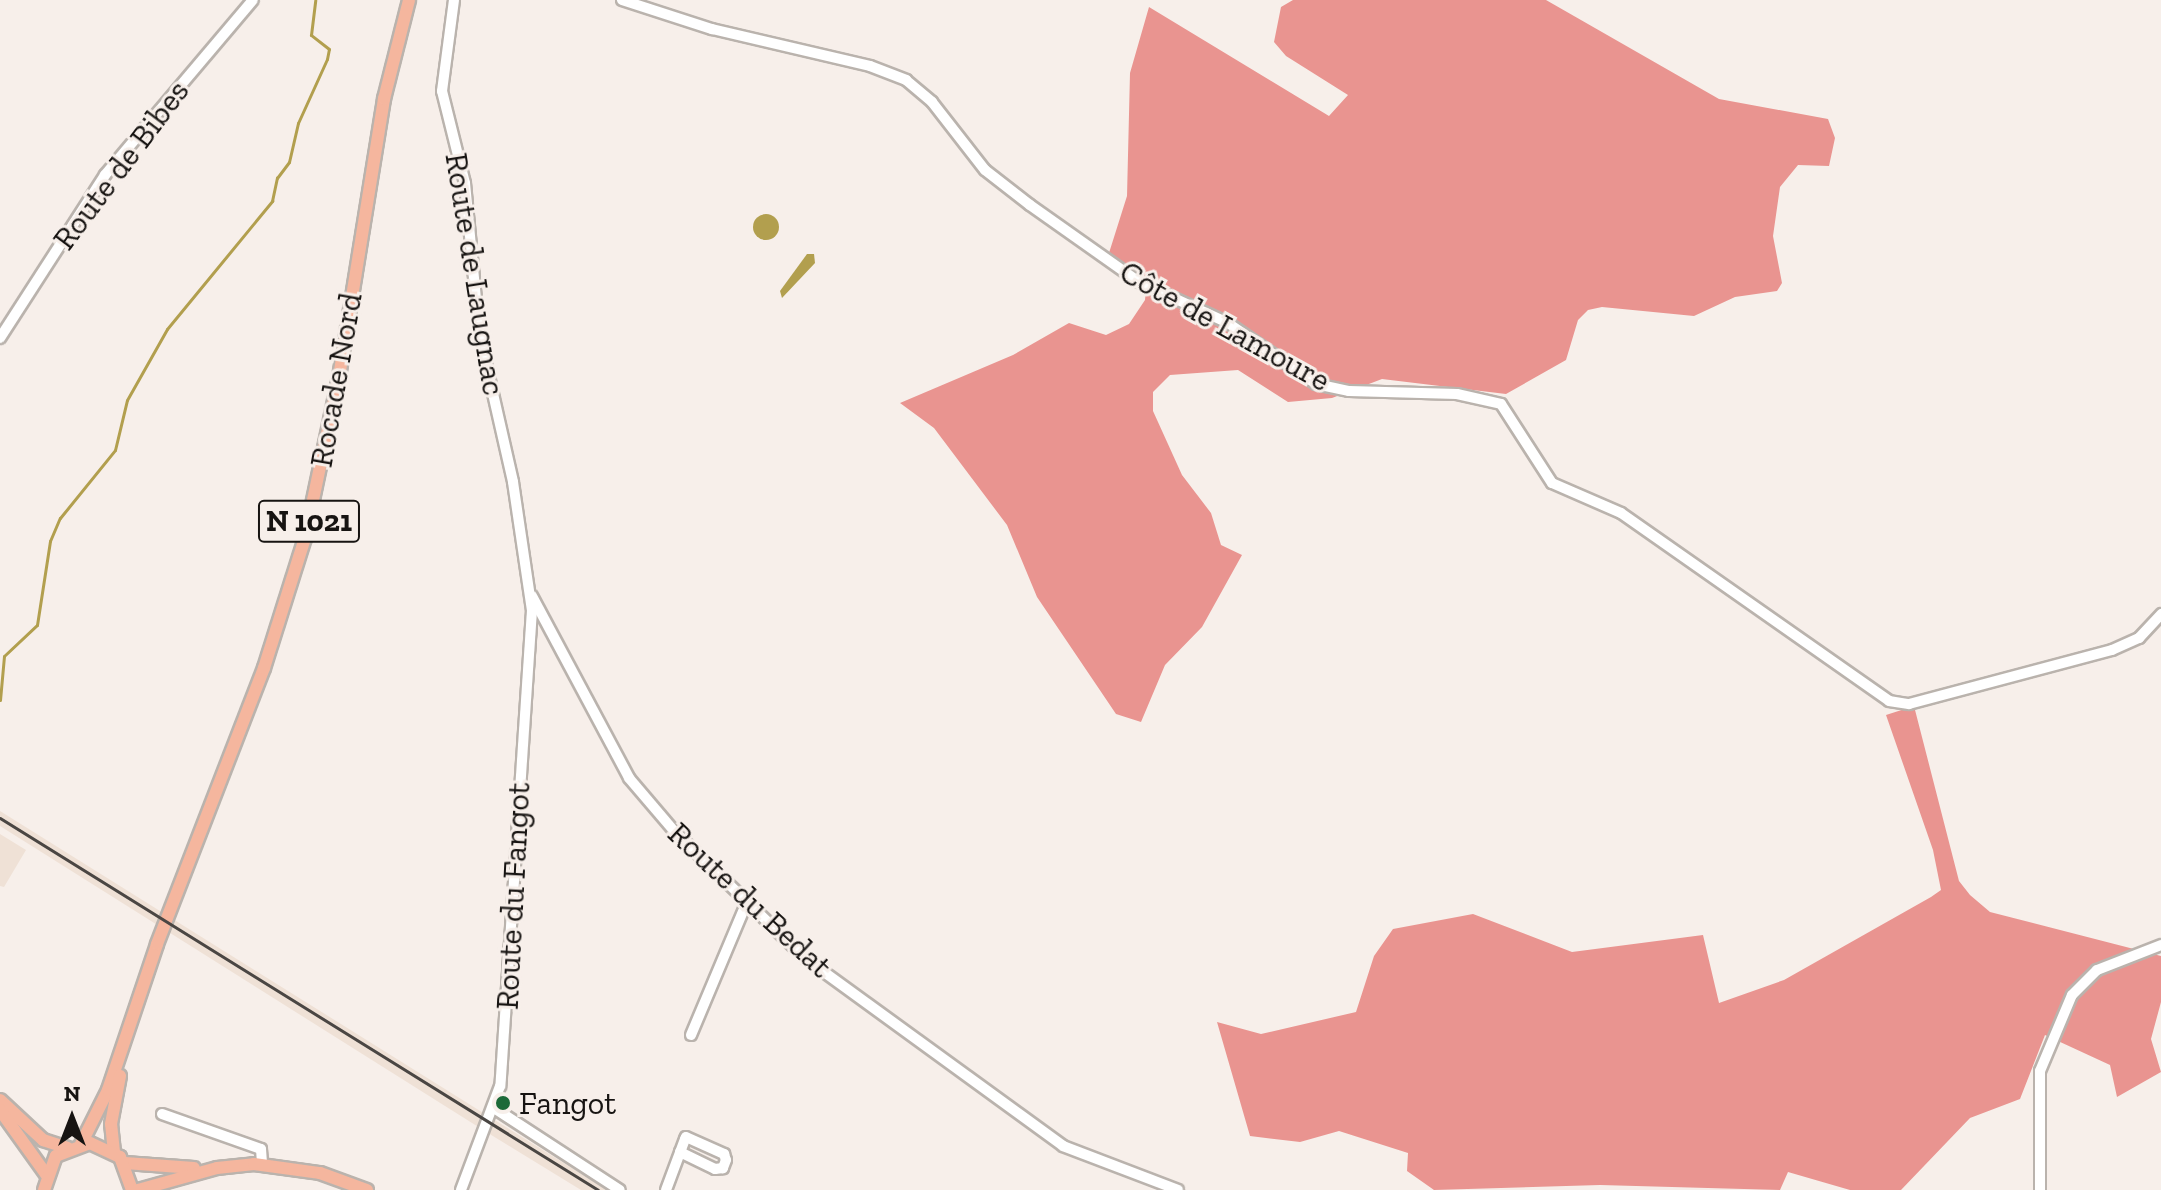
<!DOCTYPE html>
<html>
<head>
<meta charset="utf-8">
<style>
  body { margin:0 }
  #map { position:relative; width:2161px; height:1190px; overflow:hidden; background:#f7efea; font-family:"Zilla Slab",serif }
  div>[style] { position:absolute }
  .built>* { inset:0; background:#efe1d6 }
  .forest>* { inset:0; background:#e99490 }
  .water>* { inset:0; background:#b29f4e }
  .round { border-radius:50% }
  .stream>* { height:3px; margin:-1.5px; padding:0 1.5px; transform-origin:1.5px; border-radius:1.5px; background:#b29f4e }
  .roads { filter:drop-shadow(2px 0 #bab3ad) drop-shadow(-2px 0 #bab3ad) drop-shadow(0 2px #bab3ad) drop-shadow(0 -2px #bab3ad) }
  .minor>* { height:10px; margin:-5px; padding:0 5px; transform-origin:5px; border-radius:5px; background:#fff }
  .major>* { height:12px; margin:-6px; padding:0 6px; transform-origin:6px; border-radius:6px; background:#f5b69e }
  .rail>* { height:3px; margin:-1.5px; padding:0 1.5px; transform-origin:1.5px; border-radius:1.5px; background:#4a4643 }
  .dots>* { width:22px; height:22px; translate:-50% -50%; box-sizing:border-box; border:4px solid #f7efea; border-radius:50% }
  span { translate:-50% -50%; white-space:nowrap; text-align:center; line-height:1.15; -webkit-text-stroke:6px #f7efea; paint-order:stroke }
  .shield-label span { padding:2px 6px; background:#f7efea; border:2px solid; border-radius:6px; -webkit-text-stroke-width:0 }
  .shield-label { font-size:30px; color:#171412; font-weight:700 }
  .street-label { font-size:32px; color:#171412 }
  .poi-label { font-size:32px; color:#171412 }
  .left { translate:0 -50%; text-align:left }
  .north { position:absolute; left:32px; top:1078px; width:80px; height:80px; -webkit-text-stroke:6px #f7efea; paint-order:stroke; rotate:0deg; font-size:22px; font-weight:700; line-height:32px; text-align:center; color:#171412 }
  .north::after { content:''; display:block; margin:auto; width:28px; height:36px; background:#171412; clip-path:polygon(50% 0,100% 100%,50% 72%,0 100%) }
</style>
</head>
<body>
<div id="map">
  <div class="built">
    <i style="clip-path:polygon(0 811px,485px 1114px,480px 1128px,0 826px)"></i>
    <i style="clip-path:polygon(0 834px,26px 850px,4px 887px,0 886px)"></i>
    <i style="clip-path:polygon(493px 1119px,607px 1190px,581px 1190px,488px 1133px)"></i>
  </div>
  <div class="forest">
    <i style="clip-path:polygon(1293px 0,1546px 0,1719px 99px,1828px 119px,1835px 138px,1829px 166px,1798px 165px,1780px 187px,1773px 236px,1782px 283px,1777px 291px,1735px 297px,1694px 316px,1602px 307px,1588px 310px,1578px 320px,1566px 360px,1506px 394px,1382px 379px,1332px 398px,1288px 402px,1238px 370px,1170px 375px,1153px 392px,1153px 411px,1182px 475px,1211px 513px,1221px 545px,1242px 555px,1202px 627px,1165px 665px,1141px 722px,1116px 714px,1037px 597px,1007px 525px,934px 428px,900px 403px,1013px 355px,1069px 323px,1106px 335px,1129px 324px,1145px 300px,1147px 278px,1109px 253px,1127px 196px,1130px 73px,1149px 7px,1329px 116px,1348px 95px,1286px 56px,1274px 42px,1281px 7px)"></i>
    <i style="clip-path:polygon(1914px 706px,1959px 881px,1970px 895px,1990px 912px,2161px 956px,2161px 1002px,2151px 1039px,2161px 1072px,2117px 1097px,2110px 1065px,2045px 1035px,2020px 1099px,1970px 1118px,1901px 1190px,1850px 1190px,1788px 1172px,1780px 1190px,1600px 1185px,1434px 1190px,1407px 1171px,1408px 1153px,1339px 1131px,1300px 1142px,1250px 1136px,1217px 1022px,1261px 1034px,1356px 1012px,1374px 956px,1393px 929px,1473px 914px,1572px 952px,1703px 935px,1719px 1003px,1784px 980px,1931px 897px,1941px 890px,1933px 850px,1886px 715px)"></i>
  </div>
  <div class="water">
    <i class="round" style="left:753px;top:214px;width:26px;height:26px"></i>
    <i style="clip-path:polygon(807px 254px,814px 254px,815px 263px,782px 298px,780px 291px)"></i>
  </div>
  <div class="stream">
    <i style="left:0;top:700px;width:44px;rotate:-84.8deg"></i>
    <i style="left:4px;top:656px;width:45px;rotate:-43.2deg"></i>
    <i style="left:37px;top:625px;width:85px;rotate:-81.2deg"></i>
    <i style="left:50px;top:541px;width:25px;rotate:-67deg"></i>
    <i style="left:60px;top:518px;width:87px;rotate:-51deg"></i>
    <i style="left:115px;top:450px;width:51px;rotate:-76.5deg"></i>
    <i style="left:127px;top:400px;width:81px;rotate:-60.6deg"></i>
    <i style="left:167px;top:329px;width:166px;rotate:-50.6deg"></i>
    <i style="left:272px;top:201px;width:24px;rotate:-78deg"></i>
    <i style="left:277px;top:178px;width:20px;rotate:-53deg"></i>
    <i style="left:289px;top:162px;width:40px;rotate:-77deg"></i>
    <i style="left:298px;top:123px;width:70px;rotate:-65.6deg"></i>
    <i style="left:327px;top:59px;width:10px;rotate:-79deg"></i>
    <i style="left:329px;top:49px;width:23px;rotate:-142deg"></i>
    <i style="left:311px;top:35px;width:35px;rotate:-83deg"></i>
  </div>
  <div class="roads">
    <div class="minor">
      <i style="left:454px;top:0;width:92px;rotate:97.5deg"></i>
      <i style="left:442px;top:91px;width:95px;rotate:76deg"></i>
      <i style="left:465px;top:183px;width:150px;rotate:84.6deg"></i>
      <i style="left:479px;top:332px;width:154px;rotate:77.2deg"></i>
      <i style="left:513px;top:482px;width:129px;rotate:81.6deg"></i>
      <i style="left:532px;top:610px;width:477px;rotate:93.8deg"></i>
      <i style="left:500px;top:1086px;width:111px;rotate:110.6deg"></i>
      <i style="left:622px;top:0;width:95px;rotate:17.9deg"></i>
      <i style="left:712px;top:29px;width:162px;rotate:13.2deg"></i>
      <i style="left:870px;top:66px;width:39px;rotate:21deg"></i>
      <i style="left:906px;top:80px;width:34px;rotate:40deg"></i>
      <i style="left:932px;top:102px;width:86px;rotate:52.1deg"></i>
      <i style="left:985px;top:170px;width:57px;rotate:37.9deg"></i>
      <i style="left:1030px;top:205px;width:133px;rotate:35.2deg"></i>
      <i style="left:1139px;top:282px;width:98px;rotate:24.7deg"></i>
      <i style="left:1228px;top:323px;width:107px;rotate:34.7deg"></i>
      <i style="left:1316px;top:384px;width:34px;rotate:12deg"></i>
      <i style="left:1349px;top:391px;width:108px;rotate:1.6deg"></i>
      <i style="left:1457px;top:394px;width:45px;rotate:12.8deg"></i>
      <i style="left:1501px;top:404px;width:94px;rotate:57.2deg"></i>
      <i style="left:1552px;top:483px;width:75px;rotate:23.5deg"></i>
      <i style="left:1621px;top:513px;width:327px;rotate:35deg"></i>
      <i style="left:1889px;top:701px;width:20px;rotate:9deg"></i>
      <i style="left:1909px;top:704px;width:210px;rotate:-14.9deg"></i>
      <i style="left:2112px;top:650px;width:30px;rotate:-24deg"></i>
      <i style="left:2139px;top:638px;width:33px;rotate:-47deg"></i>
      <i style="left:0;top:338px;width:194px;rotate:-57.2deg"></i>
      <i style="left:105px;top:175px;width:229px;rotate:-49.8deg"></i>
      <i style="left:532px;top:596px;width:206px;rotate:61.9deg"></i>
      <i style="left:629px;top:778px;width:71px;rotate:49.6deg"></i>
      <i style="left:675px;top:832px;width:182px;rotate:44.1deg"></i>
      <i style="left:806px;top:959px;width:318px;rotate:36deg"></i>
      <i style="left:1063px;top:1146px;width:123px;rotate:20.9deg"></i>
      <i style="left:691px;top:1035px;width:142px;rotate:-67.2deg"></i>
      <i style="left:494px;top:1108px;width:150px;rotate:33.1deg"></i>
      <i style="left:162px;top:1114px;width:105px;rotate:19.5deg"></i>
      <i style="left:261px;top:1149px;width:15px;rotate:86deg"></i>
      <i style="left:666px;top:1190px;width:54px;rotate:-69.6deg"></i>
      <i style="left:685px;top:1139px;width:2px;rotate:-63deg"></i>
      <i style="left:686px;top:1137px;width:42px;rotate:24.1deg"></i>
      <i style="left:724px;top:1154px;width:6px;rotate:72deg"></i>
      <i style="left:726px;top:1160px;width:9px;rotate:111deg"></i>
      <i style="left:723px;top:1168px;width:8px;rotate:173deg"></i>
      <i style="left:715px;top:1169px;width:39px;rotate:-154deg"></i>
      <i style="left:2040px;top:1190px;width:119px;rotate:-90deg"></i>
      <i style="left:2040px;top:1071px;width:82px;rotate:-67.2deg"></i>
      <i style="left:2072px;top:995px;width:35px;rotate:-45deg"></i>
      <i style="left:2097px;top:970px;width:69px;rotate:-21.3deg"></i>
    </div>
    <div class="major">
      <i style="left:0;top:1100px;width:59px;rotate:42.9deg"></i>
      <i style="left:43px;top:1140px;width:26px;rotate:18deg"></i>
      <i style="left:0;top:1110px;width:79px;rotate:54.3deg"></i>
      <i style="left:81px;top:1144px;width:60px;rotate:-63.4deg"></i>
      <i style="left:108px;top:1090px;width:154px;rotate:-71.4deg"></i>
      <i style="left:157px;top:944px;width:296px;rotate:-68.8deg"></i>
      <i style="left:264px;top:668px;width:136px;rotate:-72.5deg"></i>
      <i style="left:305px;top:538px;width:165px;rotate:-78.1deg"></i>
      <i style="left:339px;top:377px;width:282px;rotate:-80.8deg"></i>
      <i style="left:384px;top:99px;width:102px;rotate:-75.8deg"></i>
      <i style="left:114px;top:1152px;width:28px;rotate:-96deg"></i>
      <i style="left:111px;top:1124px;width:49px;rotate:-79.4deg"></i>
      <i style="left:125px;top:1163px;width:69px;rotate:4.1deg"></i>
      <i style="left:44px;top:1190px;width:36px;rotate:-71deg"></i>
      <i style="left:56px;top:1156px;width:36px;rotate:-21deg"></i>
      <i style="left:90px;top:1143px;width:33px;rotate:25deg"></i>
      <i style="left:120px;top:1157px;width:35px;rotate:70deg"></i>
      <i style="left:138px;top:1190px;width:82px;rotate:-15.6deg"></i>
      <i style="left:217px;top:1168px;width:37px;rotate:-6deg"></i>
      <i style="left:254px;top:1164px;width:67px;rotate:7.8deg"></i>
      <i style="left:320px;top:1173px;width:50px;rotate:19.9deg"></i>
    </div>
  </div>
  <div class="rail">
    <i style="left:0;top:818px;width:704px;rotate:31.88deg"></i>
  </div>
  <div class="dots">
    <i style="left:503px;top:1103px;background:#1c6a39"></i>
  </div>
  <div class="shield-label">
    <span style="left:309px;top:521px">N 1021</span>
  </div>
  <div class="street-label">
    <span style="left:121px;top:165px;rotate:-53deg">Route de Bibes</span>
    <span style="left:475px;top:274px;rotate:81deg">Route de Laugnac</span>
    <span style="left:1225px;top:326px;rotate:29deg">Côte de Lamoure</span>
    <span style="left:336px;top:380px;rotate:-80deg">Rocade Nord</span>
    <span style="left:513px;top:896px;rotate:-87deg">Route du Fangot</span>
    <span style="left:750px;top:900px;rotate:43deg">Route du Bedat</span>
  </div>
  <div class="poi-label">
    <span class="left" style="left:519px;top:1103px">Fangot</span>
  </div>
  <div class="north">N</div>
</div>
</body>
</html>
